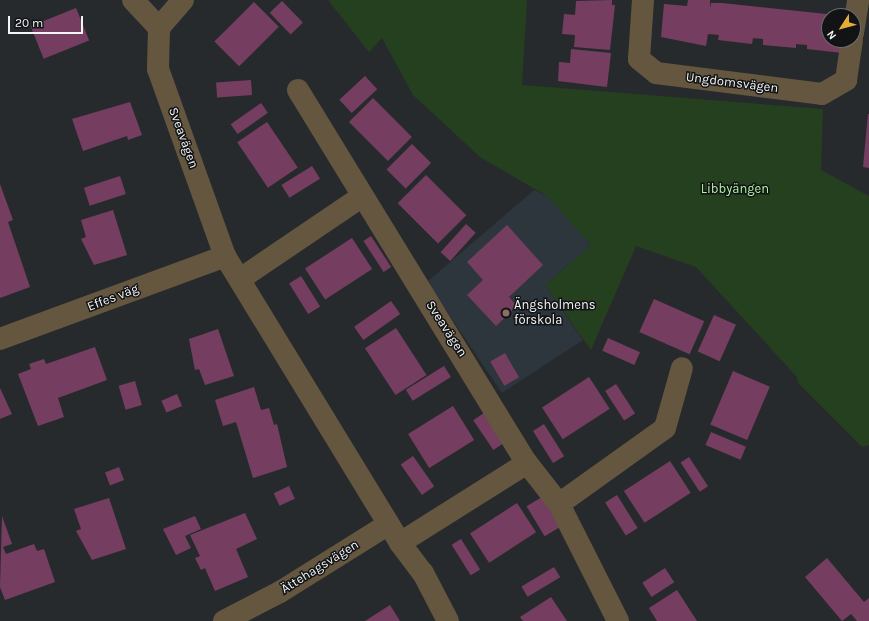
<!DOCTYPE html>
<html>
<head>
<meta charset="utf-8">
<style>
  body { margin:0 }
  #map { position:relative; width:869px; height:621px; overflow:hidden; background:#272a2d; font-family:Karla,sans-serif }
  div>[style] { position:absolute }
  .built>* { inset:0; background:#2d353d }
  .green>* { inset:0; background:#24401f }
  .building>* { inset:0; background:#753e61; transform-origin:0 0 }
  .minor>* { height:22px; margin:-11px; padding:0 11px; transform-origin:11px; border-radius:11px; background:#65573f }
  .dots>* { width:11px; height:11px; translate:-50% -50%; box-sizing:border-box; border:2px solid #111314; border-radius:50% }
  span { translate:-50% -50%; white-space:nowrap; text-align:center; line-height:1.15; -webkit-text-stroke:3px #111314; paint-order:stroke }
  .street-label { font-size:13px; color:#f2f4f6 }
  .park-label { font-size:13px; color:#b1f2a7 }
  .poi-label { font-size:13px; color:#f2f4f6 }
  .left { translate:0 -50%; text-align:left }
  .north { position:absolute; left:821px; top:8px; width:40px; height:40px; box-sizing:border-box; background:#111314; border:1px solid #6b6d6e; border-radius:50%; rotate:234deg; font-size:11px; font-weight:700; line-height:16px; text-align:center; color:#f2f4f6 }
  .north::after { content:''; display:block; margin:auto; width:14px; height:18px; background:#e7ac37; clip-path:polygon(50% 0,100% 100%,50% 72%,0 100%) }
  .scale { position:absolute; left:8px; top:16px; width:75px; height:18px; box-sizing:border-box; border:2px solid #f2f4f6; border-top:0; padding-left:5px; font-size:12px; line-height:14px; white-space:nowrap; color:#f2f4f6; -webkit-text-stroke:3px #111314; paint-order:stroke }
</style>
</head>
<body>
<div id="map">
  <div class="built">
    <i style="clip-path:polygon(534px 190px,547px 196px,591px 245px,545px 285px,583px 340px,502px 393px,427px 282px)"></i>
  </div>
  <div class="green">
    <i style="clip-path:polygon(328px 0,527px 0,522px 85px,823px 109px,821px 170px,869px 196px,869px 445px,862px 447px,798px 383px,797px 377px,696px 267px,636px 246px,591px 350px,545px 285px,591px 245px,547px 196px,480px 157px,413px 95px,382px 38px,369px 52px)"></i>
  </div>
  <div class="building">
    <i style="clip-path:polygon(612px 0,612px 5px,615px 5px,610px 50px,574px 47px,575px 35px,562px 34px,564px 14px,575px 15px,576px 1px)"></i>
    <i style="clip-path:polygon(688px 0,710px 0,710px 8px,711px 3px,722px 3px,836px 15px,829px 16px,829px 40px,843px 40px,842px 53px,807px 49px,807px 45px,796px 44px,796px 48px,763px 45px,763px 39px,753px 38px,752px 44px,718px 40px,719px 35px,708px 34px,706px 46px,661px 37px,664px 4px,687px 6px)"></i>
    <i style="left:282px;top:1px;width:30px;height:17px;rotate:46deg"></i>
    <i style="left:254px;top:2px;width:35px;height:56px;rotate:45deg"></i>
    <i style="left:76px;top:8px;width:35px;height:49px;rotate:68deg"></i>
    <i style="clip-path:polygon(571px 49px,611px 53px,607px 87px,558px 81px,559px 62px,570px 63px)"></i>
    <i style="left:365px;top:76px;width:18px;height:35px;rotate:47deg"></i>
    <i style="left:251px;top:80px;width:15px;height:35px;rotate:86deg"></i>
    <i style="left:373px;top:98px;width:55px;height:34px;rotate:45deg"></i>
    <i style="clip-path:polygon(130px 102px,142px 135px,128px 140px,127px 136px,83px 151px,72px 119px)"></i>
    <i style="left:261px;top:103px;width:12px;height:37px;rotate:55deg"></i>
    <i style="clip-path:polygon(868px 114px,869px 114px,869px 168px,863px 167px)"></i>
    <i style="left:267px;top:122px;width:55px;height:36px;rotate:56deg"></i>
    <i style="left:412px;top:144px;width:27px;height:36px;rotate:45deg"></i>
    <i style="left:312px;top:166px;width:15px;height:36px;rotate:58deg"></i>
    <i style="left:426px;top:175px;width:57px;height:40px;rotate:45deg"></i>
    <i style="left:120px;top:176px;width:19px;height:38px;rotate:72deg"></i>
    <i style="clip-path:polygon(0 184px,13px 220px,8px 222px,30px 287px,0 298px)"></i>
    <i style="clip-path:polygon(113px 210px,127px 255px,94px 265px,81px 239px,86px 237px,81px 220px)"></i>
    <i style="left:466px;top:224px;width:13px;height:38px;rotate:42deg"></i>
    <i style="clip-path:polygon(507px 225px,543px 265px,509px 297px,517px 306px,496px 326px,467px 295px,483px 280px,467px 262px)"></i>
    <i style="left:371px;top:236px;width:37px;height:9px;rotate:57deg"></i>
    <i style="left:352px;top:238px;width:37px;height:56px;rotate:57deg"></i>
    <i style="left:301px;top:276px;width:36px;height:14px;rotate:58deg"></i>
    <i style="left:654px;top:299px;width:55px;height:36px;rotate:24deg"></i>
    <i style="left:391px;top:301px;width:16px;height:45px;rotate:55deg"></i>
    <i style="left:714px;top:315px;width:24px;height:40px;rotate:24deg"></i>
    <i style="left:396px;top:328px;width:56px;height:37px;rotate:57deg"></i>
    <i style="clip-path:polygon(218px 329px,234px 376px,205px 385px,199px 369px,195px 370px,189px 339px)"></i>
    <i style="left:608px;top:338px;width:35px;height:14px;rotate:24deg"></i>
    <i style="clip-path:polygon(95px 347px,107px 380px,58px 398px,64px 417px,38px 426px,18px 374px,31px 369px,29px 364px,44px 359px,46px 364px)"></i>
    <i style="left:505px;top:353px;width:28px;height:17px;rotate:60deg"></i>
    <i style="left:444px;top:366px;width:13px;height:45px;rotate:58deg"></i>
    <i style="left:733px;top:371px;width:40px;height:58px;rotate:23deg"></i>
    <i style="left:589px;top:377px;width:38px;height:56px;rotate:57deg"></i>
    <i style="left:135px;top:381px;width:25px;height:17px;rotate:74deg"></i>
    <i style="left:616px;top:384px;width:35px;height:13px;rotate:57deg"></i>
    <i style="clip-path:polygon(254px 387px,261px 410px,269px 408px,274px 425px,277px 424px,287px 467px,253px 478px,236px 422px,223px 426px,215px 400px)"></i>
    <i style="clip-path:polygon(0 388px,12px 414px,0 419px)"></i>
    <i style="left:177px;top:394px;width:13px;height:17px;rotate:67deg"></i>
    <i style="left:453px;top:406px;width:40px;height:53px;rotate:58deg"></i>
    <i style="left:484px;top:413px;width:36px;height:13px;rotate:56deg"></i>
    <i style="left:544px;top:424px;width:38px;height:13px;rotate:58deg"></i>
    <i style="left:711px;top:432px;width:38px;height:14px;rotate:23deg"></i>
    <i style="left:413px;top:456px;width:37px;height:15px;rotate:55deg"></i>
    <i style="left:689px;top:457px;width:35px;height:10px;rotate:57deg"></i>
    <i style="left:670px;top:461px;width:38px;height:55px;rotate:57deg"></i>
    <i style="left:119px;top:467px;width:14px;height:15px;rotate:69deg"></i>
    <i style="left:289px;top:486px;width:14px;height:17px;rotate:65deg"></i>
    <i style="left:617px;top:495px;width:39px;height:14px;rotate:58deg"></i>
    <i style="left:542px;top:497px;width:35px;height:18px;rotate:59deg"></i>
    <i style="clip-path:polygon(109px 498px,126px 549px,92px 560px,76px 531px,81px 529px,74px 509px)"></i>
    <i style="left:517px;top:503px;width:35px;height:56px;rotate:57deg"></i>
    <i style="clip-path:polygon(245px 513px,257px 539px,236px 549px,248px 577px,215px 591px,205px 568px,201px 570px,195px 558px,200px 556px,190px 535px)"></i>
    <i style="clip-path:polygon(2px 516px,12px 544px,3px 547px,6px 554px,34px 544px,37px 551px,44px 549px,55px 582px,5px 600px,0 587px)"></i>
    <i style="clip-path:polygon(195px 516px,201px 529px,185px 536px,191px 548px,176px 555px,163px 529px)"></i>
    <i style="left:461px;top:539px;width:36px;height:11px;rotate:58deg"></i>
    <i style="clip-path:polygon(827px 558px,864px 602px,869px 598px,869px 621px,857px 621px,851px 614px,842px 621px,805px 577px)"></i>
    <i style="left:554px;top:567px;width:12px;height:38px;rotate:59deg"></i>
    <i style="left:665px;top:568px;width:17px;height:27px;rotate:57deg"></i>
    <i style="clip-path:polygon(677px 590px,697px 621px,657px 621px,649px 608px)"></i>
    <i style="clip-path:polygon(551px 597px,567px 621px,523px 621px,520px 617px)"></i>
    <i style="clip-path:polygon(390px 605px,400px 621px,365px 621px)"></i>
  </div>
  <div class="minor">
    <i style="left:133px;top:0;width:38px;rotate:47deg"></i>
    <i style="left:183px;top:0;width:37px;rotate:131deg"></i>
    <i style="left:159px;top:28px;width:41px;rotate:91.4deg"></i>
    <i style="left:158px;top:69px;width:199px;rotate:70.3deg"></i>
    <i style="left:225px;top:256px;width:336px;rotate:58.6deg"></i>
    <i style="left:400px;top:543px;width:38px;rotate:53deg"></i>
    <i style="left:423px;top:573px;width:54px;rotate:62.5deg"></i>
    <i style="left:643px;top:0;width:59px;rotate:93.9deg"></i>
    <i style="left:639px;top:59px;width:22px;rotate:39deg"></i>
    <i style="left:656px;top:73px;width:167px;rotate:7.2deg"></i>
    <i style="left:822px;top:94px;width:28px;rotate:-30deg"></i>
    <i style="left:846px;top:80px;width:40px;rotate:-81.5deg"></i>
    <i style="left:853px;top:33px;width:33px;rotate:-81deg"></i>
    <i style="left:298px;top:90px;width:438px;rotate:58.5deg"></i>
    <i style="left:527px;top:463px;width:52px;rotate:52deg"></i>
    <i style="left:559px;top:504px;width:131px;rotate:63.2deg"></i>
    <i style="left:240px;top:279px;width:146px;rotate:-34.1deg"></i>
    <i style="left:0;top:339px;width:240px;rotate:-20.2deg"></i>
    <i style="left:559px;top:504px;width:130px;rotate:-35.6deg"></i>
    <i style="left:665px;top:428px;width:62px;rotate:-74.2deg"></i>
    <i style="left:400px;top:543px;width:150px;rotate:-32.2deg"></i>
    <i style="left:224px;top:621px;width:63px;rotate:-27.4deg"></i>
    <i style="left:280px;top:592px;width:128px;rotate:-32deg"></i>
  </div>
  <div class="dots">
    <i style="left:506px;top:313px;background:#8d6e63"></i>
  </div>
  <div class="street-label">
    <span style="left:732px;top:83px;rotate:7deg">Ungdomsvägen</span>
    <span style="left:183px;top:138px;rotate:70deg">Sveavägen</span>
    <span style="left:113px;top:298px;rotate:-21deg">Effes väg</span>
    <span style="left:446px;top:329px;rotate:57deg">Sveavägen</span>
    <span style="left:320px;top:567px;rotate:-32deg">Ättehagsvägen</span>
  </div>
  <div class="park-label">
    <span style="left:735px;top:189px">Libbyängen</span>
  </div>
  <div class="poi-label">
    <span class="left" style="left:514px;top:313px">Ängsholmens<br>förskola</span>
  </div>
  <div class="north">N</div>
  <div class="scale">20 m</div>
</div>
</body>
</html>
